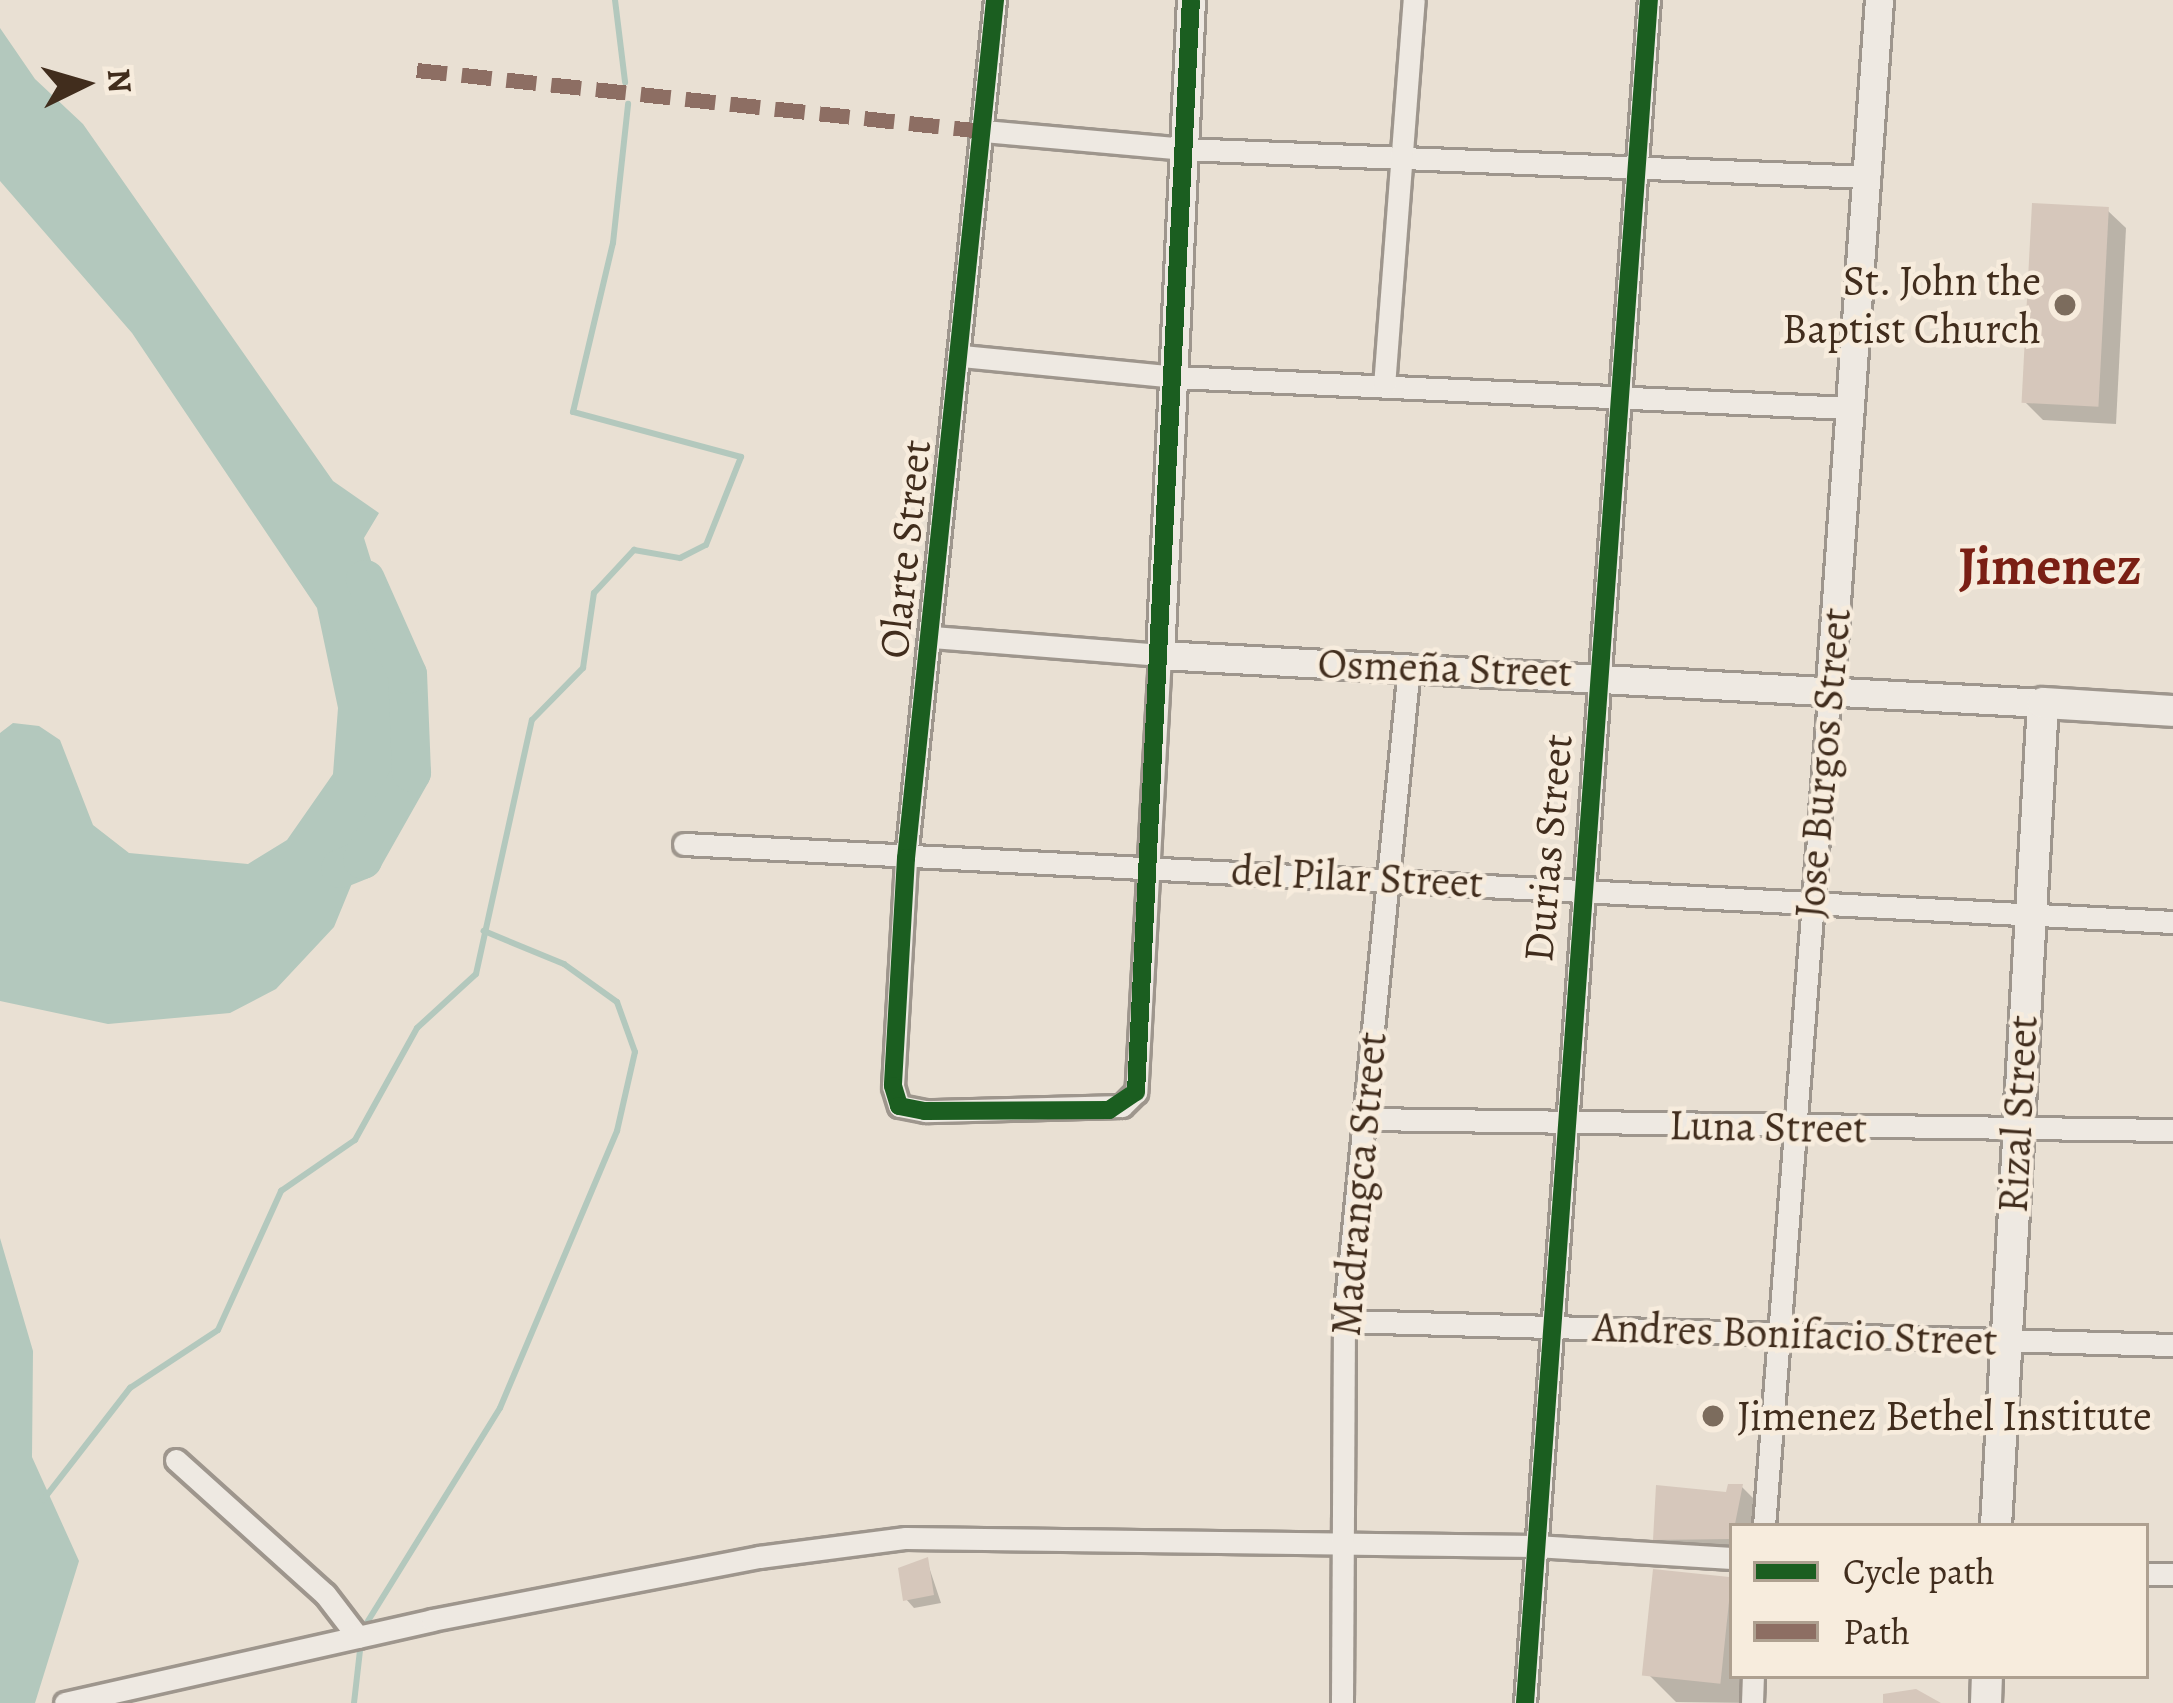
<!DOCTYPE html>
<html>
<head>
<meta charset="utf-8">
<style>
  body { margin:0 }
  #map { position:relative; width:2173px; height:1703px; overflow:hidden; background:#e9e0d3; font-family:Alegreya,serif }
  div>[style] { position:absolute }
  .water>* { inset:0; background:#b3c8bd }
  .shadow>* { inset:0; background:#0003 }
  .stream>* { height:6px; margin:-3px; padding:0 3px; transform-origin:3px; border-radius:3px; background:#b3c8bd }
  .river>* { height:39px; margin:-19.5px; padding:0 19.5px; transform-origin:19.5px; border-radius:19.5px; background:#b3c8bd }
  .building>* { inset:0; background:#d6c7bb; transform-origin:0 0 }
  .roads { filter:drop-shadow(3px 0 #9e968d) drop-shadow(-3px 0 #9e968d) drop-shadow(0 3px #9e968d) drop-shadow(0 -3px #9e968d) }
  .minor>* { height:21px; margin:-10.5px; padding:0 10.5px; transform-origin:10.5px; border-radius:10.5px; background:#eee9e2 }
  .tertiary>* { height:27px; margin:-13.5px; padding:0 13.5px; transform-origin:13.5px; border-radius:13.5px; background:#eee9e2 }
  .secondary>* { height:30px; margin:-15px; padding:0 15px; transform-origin:15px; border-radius:15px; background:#eee9e2 }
  .quiet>* { height:15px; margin-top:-7.5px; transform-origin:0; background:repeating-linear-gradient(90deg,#8d6e63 0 30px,transparent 0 45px) }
  .cycleway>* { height:18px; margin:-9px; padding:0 9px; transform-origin:9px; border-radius:9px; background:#1b5e20 }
  .dots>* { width:33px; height:33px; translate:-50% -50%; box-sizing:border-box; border:6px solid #f7ecdd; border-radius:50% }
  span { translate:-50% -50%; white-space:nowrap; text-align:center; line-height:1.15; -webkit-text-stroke:9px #f7ecdd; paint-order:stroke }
  .poi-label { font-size:42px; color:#412d1d }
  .right { translate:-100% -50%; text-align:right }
  .left { translate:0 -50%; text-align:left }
  .street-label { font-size:42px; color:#412d1d }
  .district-label { font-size:54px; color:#7a1f14; font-weight:700 }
  .legend { position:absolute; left:1729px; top:1523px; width:420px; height:156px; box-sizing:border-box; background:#f7ecdd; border:3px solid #aea090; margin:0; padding:15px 21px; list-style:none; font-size:36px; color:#412d1d }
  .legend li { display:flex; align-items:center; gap:24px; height:60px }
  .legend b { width:60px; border:3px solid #aea090 }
  .north { position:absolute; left:24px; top:24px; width:120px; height:120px; -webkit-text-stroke:9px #f7ecdd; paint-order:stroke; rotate:85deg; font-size:33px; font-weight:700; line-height:48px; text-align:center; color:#412d1d }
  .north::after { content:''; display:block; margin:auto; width:42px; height:54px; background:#412d1d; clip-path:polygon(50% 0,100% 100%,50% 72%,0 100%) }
</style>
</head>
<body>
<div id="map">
  <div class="water">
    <i style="clip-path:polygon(0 28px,35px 79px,83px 124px,333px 481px,379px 513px,364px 538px,387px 612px,385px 651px,403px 681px,399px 769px,334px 927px,276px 989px,230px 1013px,108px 1024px,0 1001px,0 733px,13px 723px,39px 726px,60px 740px,93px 825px,129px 853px,248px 864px,287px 840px,333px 774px,338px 708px,317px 608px,132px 333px,0 181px)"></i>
    <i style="clip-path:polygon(0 1238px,33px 1351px,32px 1457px,79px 1561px,35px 1703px,0 1703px)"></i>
  </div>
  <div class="shadow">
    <i style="clip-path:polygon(2107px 210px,2126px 228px,2116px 424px,2043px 420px,2025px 402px)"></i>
    <i style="clip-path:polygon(1742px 1487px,1755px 1500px,1754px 1526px,1732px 1526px,1732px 1552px,1669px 1552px,1656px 1539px)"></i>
    <i style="clip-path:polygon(927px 1561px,941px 1603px,914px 1608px,906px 1599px)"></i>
    <i style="clip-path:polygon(1655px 1572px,1732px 1580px,1732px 1676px,1757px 1676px,1756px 1703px,1676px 1702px,1648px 1674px)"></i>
  </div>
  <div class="stream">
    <i style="left:615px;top:0;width:83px;rotate:83deg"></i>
    <i style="left:43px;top:1500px;width:142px;rotate:-52.2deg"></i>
    <i style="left:130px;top:1388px;width:105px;rotate:-33.4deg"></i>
    <i style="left:218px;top:1330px;width:153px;rotate:-65.6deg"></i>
    <i style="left:281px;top:1191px;width:90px;rotate:-34.6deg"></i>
    <i style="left:355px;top:1140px;width:128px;rotate:-61deg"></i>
    <i style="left:417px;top:1028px;width:80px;rotate:-42.5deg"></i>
    <i style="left:476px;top:974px;width:260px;rotate:-77.6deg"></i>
    <i style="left:532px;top:720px;width:73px;rotate:-45.6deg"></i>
    <i style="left:583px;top:668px;width:76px;rotate:-81.7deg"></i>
    <i style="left:594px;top:593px;width:59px;rotate:-47.1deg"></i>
    <i style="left:634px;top:550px;width:47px;rotate:9.9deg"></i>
    <i style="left:680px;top:558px;width:29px;rotate:-27deg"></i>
    <i style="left:706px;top:545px;width:95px;rotate:-68.3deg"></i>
    <i style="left:741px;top:457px;width:174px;rotate:-165deg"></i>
    <i style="left:573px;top:412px;width:174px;rotate:-76.7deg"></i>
    <i style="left:613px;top:243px;width:140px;rotate:-83.8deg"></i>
    <i style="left:363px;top:1629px;width:260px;rotate:-58.2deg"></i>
    <i style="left:500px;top:1408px;width:301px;rotate:-67.1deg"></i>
    <i style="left:617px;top:1131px;width:81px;rotate:-77.2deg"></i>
    <i style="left:635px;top:1052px;width:53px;rotate:-109.8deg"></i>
    <i style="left:617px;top:1002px;width:65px;rotate:-144.4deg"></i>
    <i style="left:564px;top:964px;width:87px;rotate:-157.6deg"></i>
    <i style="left:354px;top:1703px;width:61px;rotate:-83.5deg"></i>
  </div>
  <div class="river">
    <i style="left:340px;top:868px;width:24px;rotate:-22deg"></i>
    <i style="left:362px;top:859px;width:100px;rotate:-60.6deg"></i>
    <i style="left:411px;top:772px;width:98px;rotate:-92.3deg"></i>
    <i style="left:407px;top:674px;width:104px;rotate:-113.9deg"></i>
  </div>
  <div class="building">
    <i style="left:2032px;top:203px;width:77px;height:200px;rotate:3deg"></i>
    <i style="clip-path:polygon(1728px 1484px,1743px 1484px,1732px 1539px,1653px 1540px,1656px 1485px,1726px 1492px)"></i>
    <i style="clip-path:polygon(928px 1557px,934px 1595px,903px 1601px,898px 1568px)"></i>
    <i style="left:1653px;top:1569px;width:79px;height:107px;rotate:6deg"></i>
    <i style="clip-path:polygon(1916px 1689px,1941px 1703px,1883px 1703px,1883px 1694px)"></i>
  </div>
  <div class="roads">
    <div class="minor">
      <i style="left:983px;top:131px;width:201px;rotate:5.1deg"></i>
      <i style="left:1183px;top:149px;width:687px;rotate:2.34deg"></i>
      <i style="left:962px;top:356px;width:215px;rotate:5.6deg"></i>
      <i style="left:1176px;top:377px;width:674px;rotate:2.64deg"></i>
      <i style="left:1384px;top:386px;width:387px;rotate:-85.6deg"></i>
      <i style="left:933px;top:637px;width:228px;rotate:4.5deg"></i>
      <i style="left:1160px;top:655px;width:438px;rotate:93.1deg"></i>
      <i style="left:1136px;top:1092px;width:20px;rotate:135deg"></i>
      <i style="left:1122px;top:1106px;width:197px;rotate:178.5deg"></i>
      <i style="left:925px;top:1111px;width:26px;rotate:-169deg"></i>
      <i style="left:899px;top:1106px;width:21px;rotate:-107deg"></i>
      <i style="left:893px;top:1086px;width:228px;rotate:-86.7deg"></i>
      <i style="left:906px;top:858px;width:863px;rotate:-84.08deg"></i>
      <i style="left:684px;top:844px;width:1491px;rotate:3deg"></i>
      <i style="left:1363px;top:1119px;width:810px;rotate:0.78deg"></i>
      <i style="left:1344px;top:1321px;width:829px;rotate:1.66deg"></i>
      <i style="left:176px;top:1460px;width:200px;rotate:42deg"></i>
      <i style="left:325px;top:1594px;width:54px;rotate:52.5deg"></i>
      <i style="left:1764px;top:1526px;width:844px;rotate:-85.51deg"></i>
      <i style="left:2146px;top:1574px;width:27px"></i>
      <i style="left:65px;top:1703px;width:376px;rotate:-12.7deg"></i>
      <i style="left:432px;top:1620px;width:333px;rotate:-10.9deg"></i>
      <i style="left:759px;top:1557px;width:148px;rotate:-7.4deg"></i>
      <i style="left:906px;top:1538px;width:629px;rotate:0.73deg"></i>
      <i style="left:1535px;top:1546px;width:197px;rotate:3.5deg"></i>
      <i style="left:1342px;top:1703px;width:382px;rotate:-89.7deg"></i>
      <i style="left:1344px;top:1321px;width:657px;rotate:-84.32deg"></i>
      <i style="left:1525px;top:1703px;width:1708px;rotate:-85.84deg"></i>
      <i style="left:1752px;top:1703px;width:27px;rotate:-88deg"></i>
    </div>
    <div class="tertiary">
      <i style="left:1191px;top:0;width:656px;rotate:92.71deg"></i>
      <i style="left:1160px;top:655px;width:884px;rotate:3.11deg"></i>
      <i style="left:1830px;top:685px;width:687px;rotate:-85.91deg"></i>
    </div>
    <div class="secondary">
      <i style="left:1996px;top:1526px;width:824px;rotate:-86.73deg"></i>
      <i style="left:2043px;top:703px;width:130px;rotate:3.5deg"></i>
      <i style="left:1986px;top:1703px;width:27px;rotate:-88deg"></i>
    </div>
  </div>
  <div class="quiet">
    <i style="left:417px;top:70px;width:569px;rotate:6.15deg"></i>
  </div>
  <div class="cycleway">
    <i style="left:995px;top:0;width:863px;rotate:95.92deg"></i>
    <i style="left:906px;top:858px;width:228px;rotate:93.3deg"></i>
    <i style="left:893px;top:1086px;width:21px;rotate:73deg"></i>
    <i style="left:899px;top:1106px;width:26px;rotate:11deg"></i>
    <i style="left:925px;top:1111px;width:184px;rotate:-0.3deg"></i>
    <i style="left:1109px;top:1110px;width:32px;rotate:-34deg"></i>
    <i style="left:1136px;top:1092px;width:1093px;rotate:-87.12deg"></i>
    <i style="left:1525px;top:1703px;width:1708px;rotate:-85.84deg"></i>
  </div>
  <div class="dots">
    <i style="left:2065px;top:305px;background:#7c6c5d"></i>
    <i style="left:1713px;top:1416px;background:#7c6c5d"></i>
  </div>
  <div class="poi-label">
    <span class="right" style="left:2041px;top:305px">St. John the<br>Baptist Church</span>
    <span class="left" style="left:1737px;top:1416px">Jimenez Bethel Institute</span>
  </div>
  <div class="street-label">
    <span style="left:905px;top:549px;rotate:-84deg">Olarte Street</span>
    <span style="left:1445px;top:668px;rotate:2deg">Osmeña Street</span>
    <span style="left:1823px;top:763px;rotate:-85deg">Jose Burgos Street</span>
    <span style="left:1548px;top:848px;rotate:-85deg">Durias Street</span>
    <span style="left:1357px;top:877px;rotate:3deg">del Pilar Street</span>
    <span style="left:2018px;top:1114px;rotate:-87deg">Rizal Street</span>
    <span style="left:1768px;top:1127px;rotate:1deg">Luna Street</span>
    <span style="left:1359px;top:1184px;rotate:-85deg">Madrangca Street</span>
    <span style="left:1795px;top:1334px;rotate:2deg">Andres Bonifacio Street</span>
  </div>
  <div class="district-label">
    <span style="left:2050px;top:566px">Jimenez</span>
  </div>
  <ul class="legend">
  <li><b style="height:15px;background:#1b5e20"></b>Cycle path</li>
  <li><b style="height:15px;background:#8d6e63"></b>Path</li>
  </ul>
  <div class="north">N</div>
</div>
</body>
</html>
